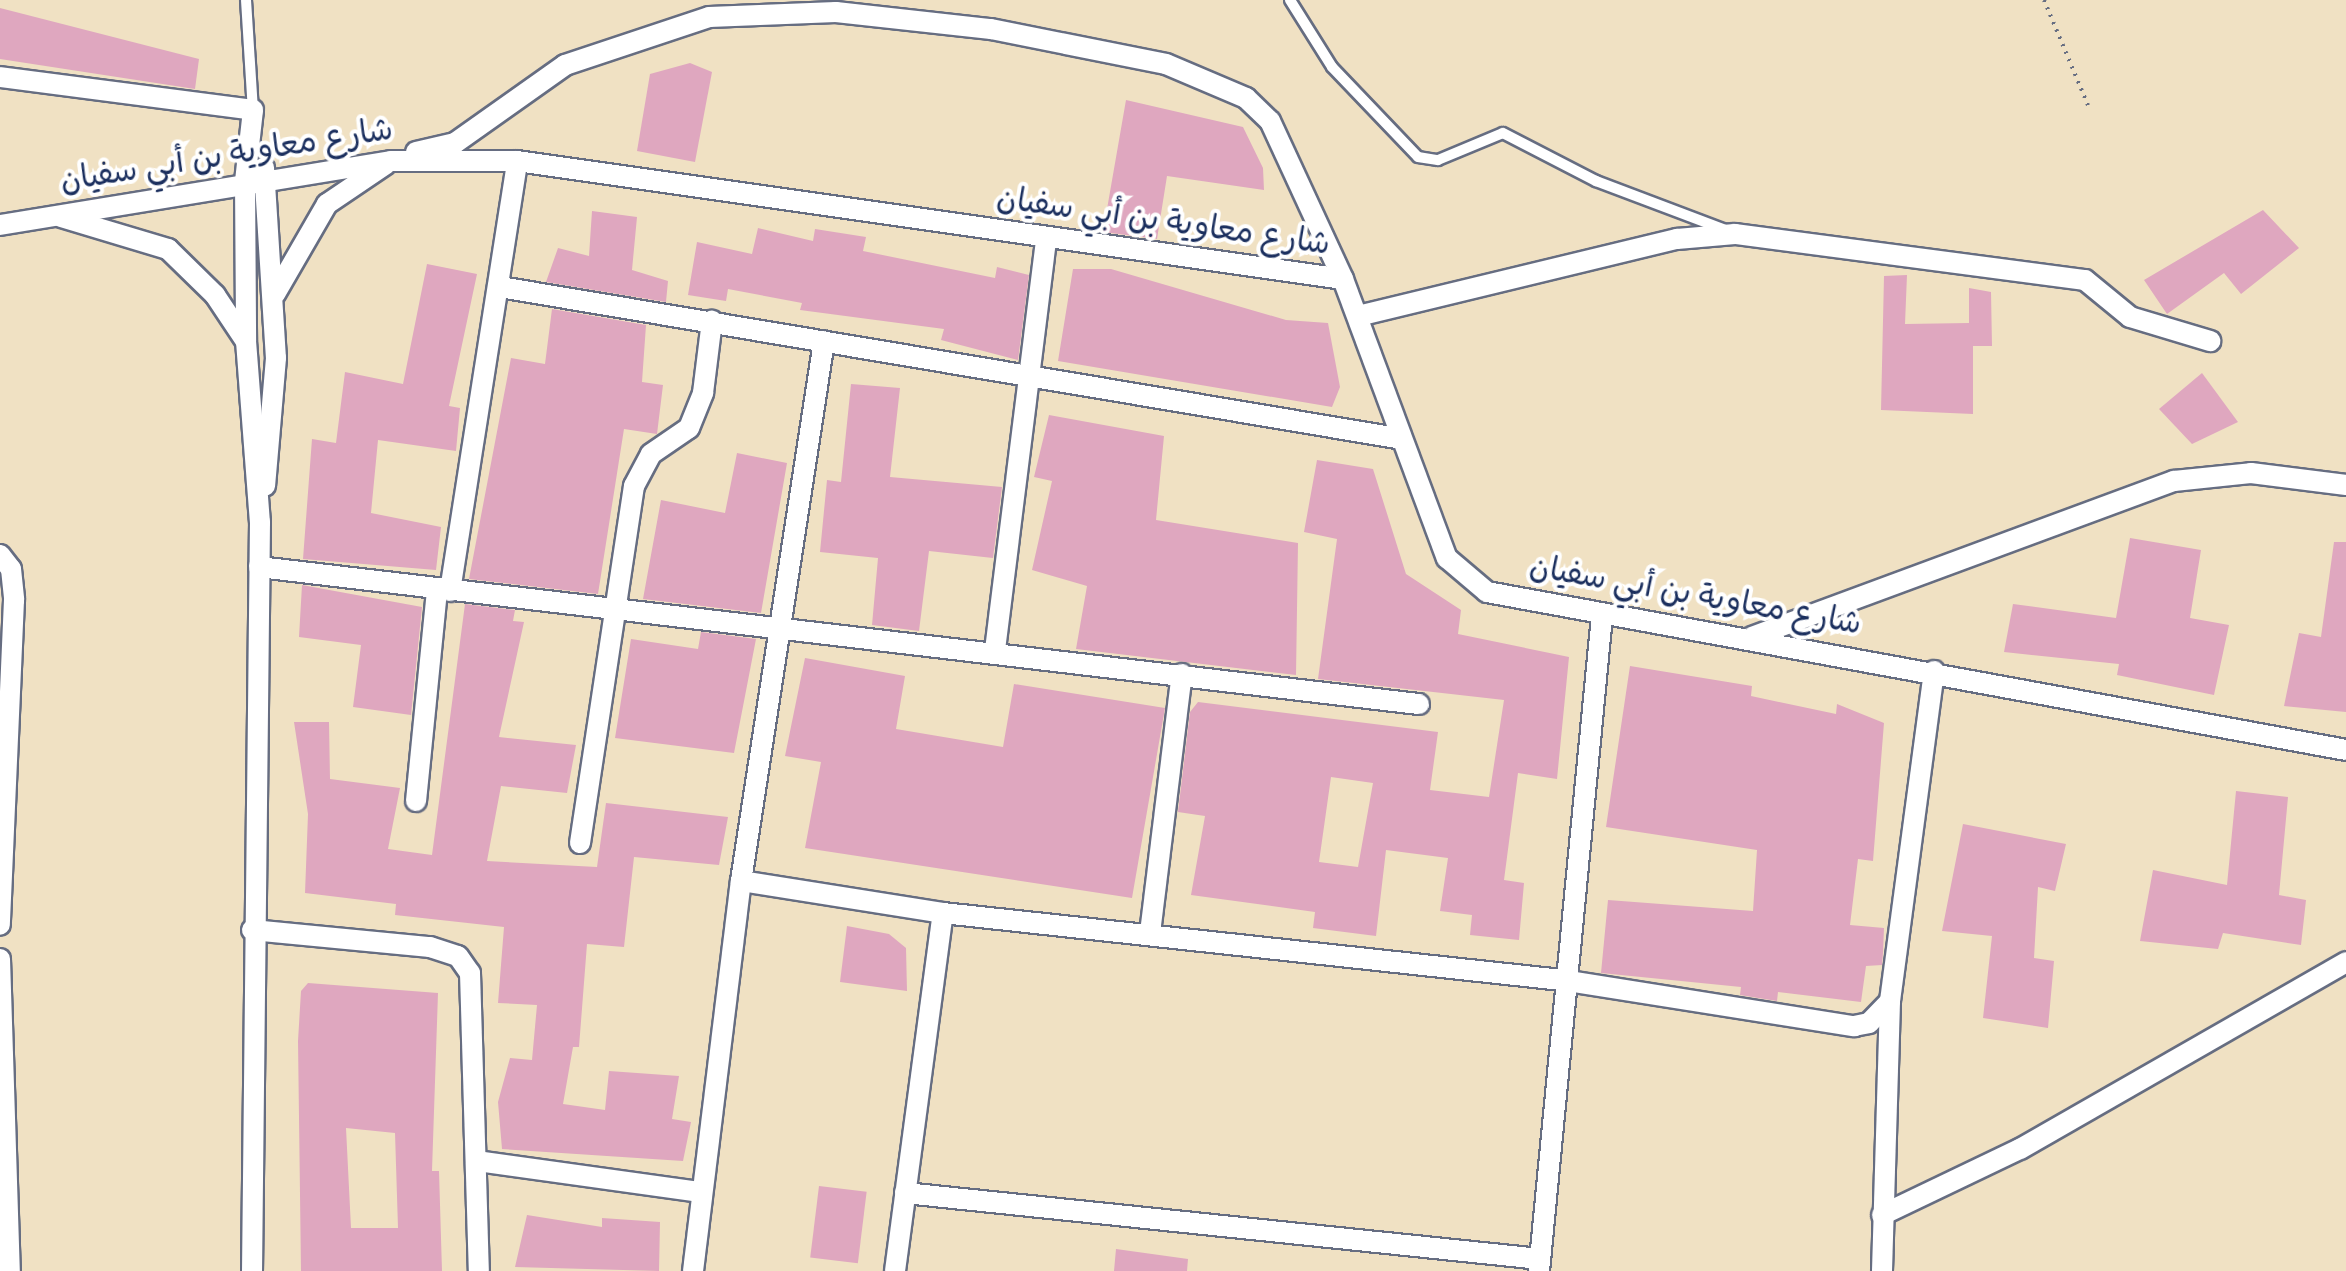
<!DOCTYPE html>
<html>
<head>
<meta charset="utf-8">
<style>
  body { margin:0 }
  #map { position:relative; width:2346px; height:1271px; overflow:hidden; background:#f0e1c3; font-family:"Indie Flower","Playpen Sans Arabic",sans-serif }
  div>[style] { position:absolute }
  .building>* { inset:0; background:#dfa7bf; transform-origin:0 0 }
  .path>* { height:4px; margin-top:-2px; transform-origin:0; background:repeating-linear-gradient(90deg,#666d81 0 2px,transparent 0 8px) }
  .roads { filter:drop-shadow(2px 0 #666d81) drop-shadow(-2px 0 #666d81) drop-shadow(0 2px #666d81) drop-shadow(0 -2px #666d81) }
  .lane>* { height:10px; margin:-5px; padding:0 5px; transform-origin:5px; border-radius:5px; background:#fff }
  .street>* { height:20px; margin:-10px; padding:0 10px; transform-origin:10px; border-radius:10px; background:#fff }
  span { translate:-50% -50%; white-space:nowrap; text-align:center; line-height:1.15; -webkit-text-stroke:8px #fff; paint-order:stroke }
  .street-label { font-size:32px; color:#1b2f5e }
</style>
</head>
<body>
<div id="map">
  <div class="building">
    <i style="clip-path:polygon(0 8px,199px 59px,195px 89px,0 59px)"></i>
    <i style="clip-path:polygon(690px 63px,712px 72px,695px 162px,637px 151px,650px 74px)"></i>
    <i style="clip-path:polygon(1126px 100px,1243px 127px,1263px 168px,1264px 190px,1167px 176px,1157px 239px,1103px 232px)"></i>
    <i style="clip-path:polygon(2263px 210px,2299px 248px,2241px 294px,2224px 273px,2167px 314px,2144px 280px)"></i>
    <i style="clip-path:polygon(592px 211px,637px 217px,632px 270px,668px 281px,666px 302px,546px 282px,558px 248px,589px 256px)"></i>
    <i style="clip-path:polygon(758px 228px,813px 241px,815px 229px,866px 237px,863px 251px,995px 278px,997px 267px,1029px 275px,1018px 360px,941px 340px,944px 329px,800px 310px,802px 303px,728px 289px,726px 301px,688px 295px,697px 242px,752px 254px)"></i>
    <i style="clip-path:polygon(427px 264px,477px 274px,449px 406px,460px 408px,456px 451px,378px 440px,371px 513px,441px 527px,436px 570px,303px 559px,312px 439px,336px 443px,345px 372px,403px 384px)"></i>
    <i style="clip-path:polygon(1073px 269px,1111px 269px,1286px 320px,1328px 323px,1340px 387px,1332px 407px,1058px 361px)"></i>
    <i style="clip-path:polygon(1907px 275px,1905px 324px,1969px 323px,1969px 288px,1991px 292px,1992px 346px,1973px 346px,1973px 414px,1881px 410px,1884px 276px)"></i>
    <i style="clip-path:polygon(552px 309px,646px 325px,642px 382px,663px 385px,657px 434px,624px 429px,598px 594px,469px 579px,511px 358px,545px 364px)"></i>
    <i style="clip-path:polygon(2202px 373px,2238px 422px,2192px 444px,2159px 409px)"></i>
    <i style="clip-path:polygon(851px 384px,900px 388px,890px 477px,1002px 487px,993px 558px,929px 551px,919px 631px,872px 625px,878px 558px,820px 552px,827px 480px,841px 482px)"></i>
    <i style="clip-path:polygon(1049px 415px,1164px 436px,1156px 520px,1298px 543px,1296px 675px,1076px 649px,1087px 586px,1032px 570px,1052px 481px,1034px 477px)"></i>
    <i style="clip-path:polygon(737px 453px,787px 463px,761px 613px,643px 599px,661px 500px,725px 513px)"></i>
    <i style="clip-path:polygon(evenodd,1317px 460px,1373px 469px,1406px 574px,1461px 610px,1458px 634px,1569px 657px,1557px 779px,1518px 773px,1504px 880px,1524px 883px,1519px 940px,1470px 935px,1472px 915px,1440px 911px,1448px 858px,1386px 850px,1376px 936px,1313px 928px,1315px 912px,1191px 895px,1205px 816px,1178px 812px,1190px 712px,1198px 702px,1438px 732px,1430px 790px,1489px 797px,1504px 700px,1318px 679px,1337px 539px,1304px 532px,1317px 460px,1331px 777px,1373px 783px,1358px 867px,1319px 862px,1331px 777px)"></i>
    <i style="clip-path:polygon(2130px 538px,2201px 550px,2190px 618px,2229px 625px,2214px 695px,2117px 675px,2119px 664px,2004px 652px,2013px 604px,2116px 618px)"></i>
    <i style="clip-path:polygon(2334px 542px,2346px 542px,2346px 712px,2284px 706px,2299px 633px,2321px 637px)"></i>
    <i style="clip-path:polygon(302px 585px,422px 607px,411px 715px,353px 707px,361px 645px,299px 637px)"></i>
    <i style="clip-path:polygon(465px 604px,515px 610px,513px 621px,524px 622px,499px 737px,576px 745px,567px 793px,501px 786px,487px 861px,597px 867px,606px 803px,728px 817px,719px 865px,634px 857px,624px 947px,587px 944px,579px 1047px,573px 1047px,563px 1104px,605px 1110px,609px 1071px,679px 1076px,672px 1119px,691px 1122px,683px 1161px,502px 1149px,498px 1102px,510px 1058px,532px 1060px,537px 1005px,498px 1003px,504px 927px,395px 915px,396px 904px,305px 893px,308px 814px,294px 722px,329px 722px,330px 779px,400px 788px,388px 849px,432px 855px)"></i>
    <i style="clip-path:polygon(701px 632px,756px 639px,734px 753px,615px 738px,631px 639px,698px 649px)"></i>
    <i style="clip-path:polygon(805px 658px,905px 676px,896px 729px,1003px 747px,1014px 684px,1165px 708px,1132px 898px,805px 848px,821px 762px,785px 756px)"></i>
    <i style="clip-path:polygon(1630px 666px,1752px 686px,1751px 696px,1836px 714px,1837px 704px,1884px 723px,1873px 861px,1858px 859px,1850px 925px,1884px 928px,1883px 953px,1882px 965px,1866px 966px,1861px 1002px,1778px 992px,1777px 1001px,1740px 995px,1741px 987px,1601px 973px,1608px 900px,1753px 911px,1757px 850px,1606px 827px)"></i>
    <i style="clip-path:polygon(2236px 791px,2288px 797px,2279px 895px,2306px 900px,2301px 945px,2223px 933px,2218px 949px,2140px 941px,2153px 870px,2227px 885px)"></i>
    <i style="clip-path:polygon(1963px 824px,2066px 844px,2055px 891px,2038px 887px,2034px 958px,2054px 961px,2048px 1028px,1983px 1018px,1992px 936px,1942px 931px)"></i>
    <i style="clip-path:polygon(847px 926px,889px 934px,906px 948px,907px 991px,840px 982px)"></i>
    <i style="clip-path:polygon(evenodd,308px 983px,438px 993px,432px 1171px,439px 1171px,442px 1271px,301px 1271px,298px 1041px,301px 991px,308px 983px,346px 1128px,395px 1133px,398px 1228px,351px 1228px,346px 1128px)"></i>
    <i style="left:819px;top:1186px;width:48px;height:72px;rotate:7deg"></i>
    <i style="clip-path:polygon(527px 1215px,602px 1227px,602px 1218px,660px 1222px,659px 1271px,515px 1267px)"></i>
    <i style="clip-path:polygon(1116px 1249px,1188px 1259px,1187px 1271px,1114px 1271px)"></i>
  </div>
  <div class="path">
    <i style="left:2044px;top:0;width:114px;rotate:67.3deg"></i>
  </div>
  <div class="roads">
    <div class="lane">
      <i style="left:246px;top:0;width:110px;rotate:86.4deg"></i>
      <i style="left:1290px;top:0;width:79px;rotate:57.9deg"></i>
      <i style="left:1332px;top:67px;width:124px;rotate:46.3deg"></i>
      <i style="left:1418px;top:157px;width:20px;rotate:9deg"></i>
      <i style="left:1438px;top:160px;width:70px;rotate:-22.6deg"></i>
      <i style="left:1503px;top:133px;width:105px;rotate:27.3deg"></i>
      <i style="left:1596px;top:181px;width:139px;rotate:20.7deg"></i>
    </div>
    <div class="street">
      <i style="left:0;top:77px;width:255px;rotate:7.4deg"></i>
      <i style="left:253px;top:110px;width:71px;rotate:96.4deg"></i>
      <i style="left:245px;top:181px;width:160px;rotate:89.6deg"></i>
      <i style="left:246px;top:341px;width:182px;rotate:85.6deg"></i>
      <i style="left:260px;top:522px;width:749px;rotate:90.61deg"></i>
      <i style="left:416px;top:152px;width:40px;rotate:-13deg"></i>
      <i style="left:455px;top:143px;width:135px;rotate:-35.3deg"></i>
      <i style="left:565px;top:65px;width:152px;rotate:-18.4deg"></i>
      <i style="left:709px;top:17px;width:127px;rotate:-2.3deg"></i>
      <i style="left:836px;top:12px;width:156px;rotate:6.3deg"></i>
      <i style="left:991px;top:29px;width:178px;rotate:11.3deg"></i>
      <i style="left:1166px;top:64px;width:87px;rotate:23deg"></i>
      <i style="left:1246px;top:98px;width:33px;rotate:44deg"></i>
      <i style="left:1270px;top:121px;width:174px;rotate:65.2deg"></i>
      <i style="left:264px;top:168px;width:190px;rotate:86.4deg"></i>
      <i style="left:276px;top:358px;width:128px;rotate:94.9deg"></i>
      <i style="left:61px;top:217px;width:112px;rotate:16.7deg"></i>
      <i style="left:168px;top:249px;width:66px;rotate:44.4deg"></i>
      <i style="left:215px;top:295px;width:54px;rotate:56.3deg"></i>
      <i style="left:0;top:225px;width:396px;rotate:-9.3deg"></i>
      <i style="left:391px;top:161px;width:126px"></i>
      <i style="left:517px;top:161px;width:834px;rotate:8.13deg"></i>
      <i style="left:1343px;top:279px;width:298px;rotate:69.6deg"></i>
      <i style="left:1447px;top:558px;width:52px;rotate:40.4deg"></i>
      <i style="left:1487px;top:592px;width:873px;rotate:10.42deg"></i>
      <i style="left:500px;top:287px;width:910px;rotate:9.56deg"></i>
      <i style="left:275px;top:294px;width:104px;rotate:-60deg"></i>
      <i style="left:327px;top:204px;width:71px;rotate:-34.1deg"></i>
      <i style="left:1358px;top:316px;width:328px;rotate:-13.6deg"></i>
      <i style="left:1677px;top:239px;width:58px;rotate:-4.9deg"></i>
      <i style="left:1735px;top:234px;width:353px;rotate:7.5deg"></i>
      <i style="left:2085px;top:280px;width:58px;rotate:39.4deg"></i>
      <i style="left:2130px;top:317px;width:84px;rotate:16.7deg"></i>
      <i style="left:0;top:555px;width:18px;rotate:52deg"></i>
      <i style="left:11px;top:569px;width:31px;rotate:84deg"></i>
      <i style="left:14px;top:600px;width:325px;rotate:92.5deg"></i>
      <i style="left:259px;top:567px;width:1168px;rotate:6.74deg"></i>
      <i style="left:450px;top:591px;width:435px;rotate:-81.1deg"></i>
      <i style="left:1752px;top:637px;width:450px;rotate:-20.3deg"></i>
      <i style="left:2174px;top:481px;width:77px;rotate:-5.9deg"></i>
      <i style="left:2251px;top:473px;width:96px;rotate:7.2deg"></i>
      <i style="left:995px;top:650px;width:412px;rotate:-82.9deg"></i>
      <i style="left:416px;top:801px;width:213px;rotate:-84.3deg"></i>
      <i style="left:580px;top:843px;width:361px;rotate:-81.4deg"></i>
      <i style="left:634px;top:486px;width:36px;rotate:-62deg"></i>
      <i style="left:651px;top:454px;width:46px;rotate:-34.4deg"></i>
      <i style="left:689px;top:428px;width:38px;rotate:-68deg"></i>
      <i style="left:703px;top:393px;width:73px;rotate:-82.9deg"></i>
      <i style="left:741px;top:881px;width:205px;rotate:9deg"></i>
      <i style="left:943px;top:913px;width:623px;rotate:6.18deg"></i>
      <i style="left:1562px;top:980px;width:296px;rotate:9deg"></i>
      <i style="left:1854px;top:1026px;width:15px;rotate:-11deg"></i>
      <i style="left:1869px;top:1023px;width:30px;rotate:-46deg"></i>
      <i style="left:1890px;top:1001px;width:333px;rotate:-82.4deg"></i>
      <i style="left:252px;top:930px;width:179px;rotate:5.5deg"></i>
      <i style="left:430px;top:947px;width:29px;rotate:18deg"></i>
      <i style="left:458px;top:956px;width:21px;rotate:55deg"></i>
      <i style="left:470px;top:973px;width:298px;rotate:88.3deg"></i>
      <i style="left:1150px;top:933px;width:261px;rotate:-83deg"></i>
      <i style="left:0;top:959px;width:312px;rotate:88.2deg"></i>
      <i style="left:477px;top:1161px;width:225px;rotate:7.9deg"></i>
      <i style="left:905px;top:1193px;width:638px;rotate:5.93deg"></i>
      <i style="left:1882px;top:1215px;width:153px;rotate:-25.6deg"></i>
      <i style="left:2020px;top:1149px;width:376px;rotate:-29.8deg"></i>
      <i style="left:693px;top:1271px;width:393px;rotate:-83deg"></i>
      <i style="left:741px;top:881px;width:546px;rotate:-81.26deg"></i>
      <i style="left:895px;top:1271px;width:361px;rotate:-82.4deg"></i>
      <i style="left:1539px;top:1271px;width:658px;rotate:-84.51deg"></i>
      <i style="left:1882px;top:1271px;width:270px;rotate:-88.3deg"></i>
    </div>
  </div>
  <div class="street-label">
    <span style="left:227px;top:158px;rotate:-9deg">شارع معاوية بن أبي سفيان</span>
    <span style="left:1163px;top:224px;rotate:8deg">شارع معاوية بن أبي سفيان</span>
    <span style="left:1695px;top:598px;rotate:10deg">شارع معاوية بن أبي سفيان</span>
  </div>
</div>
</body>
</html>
